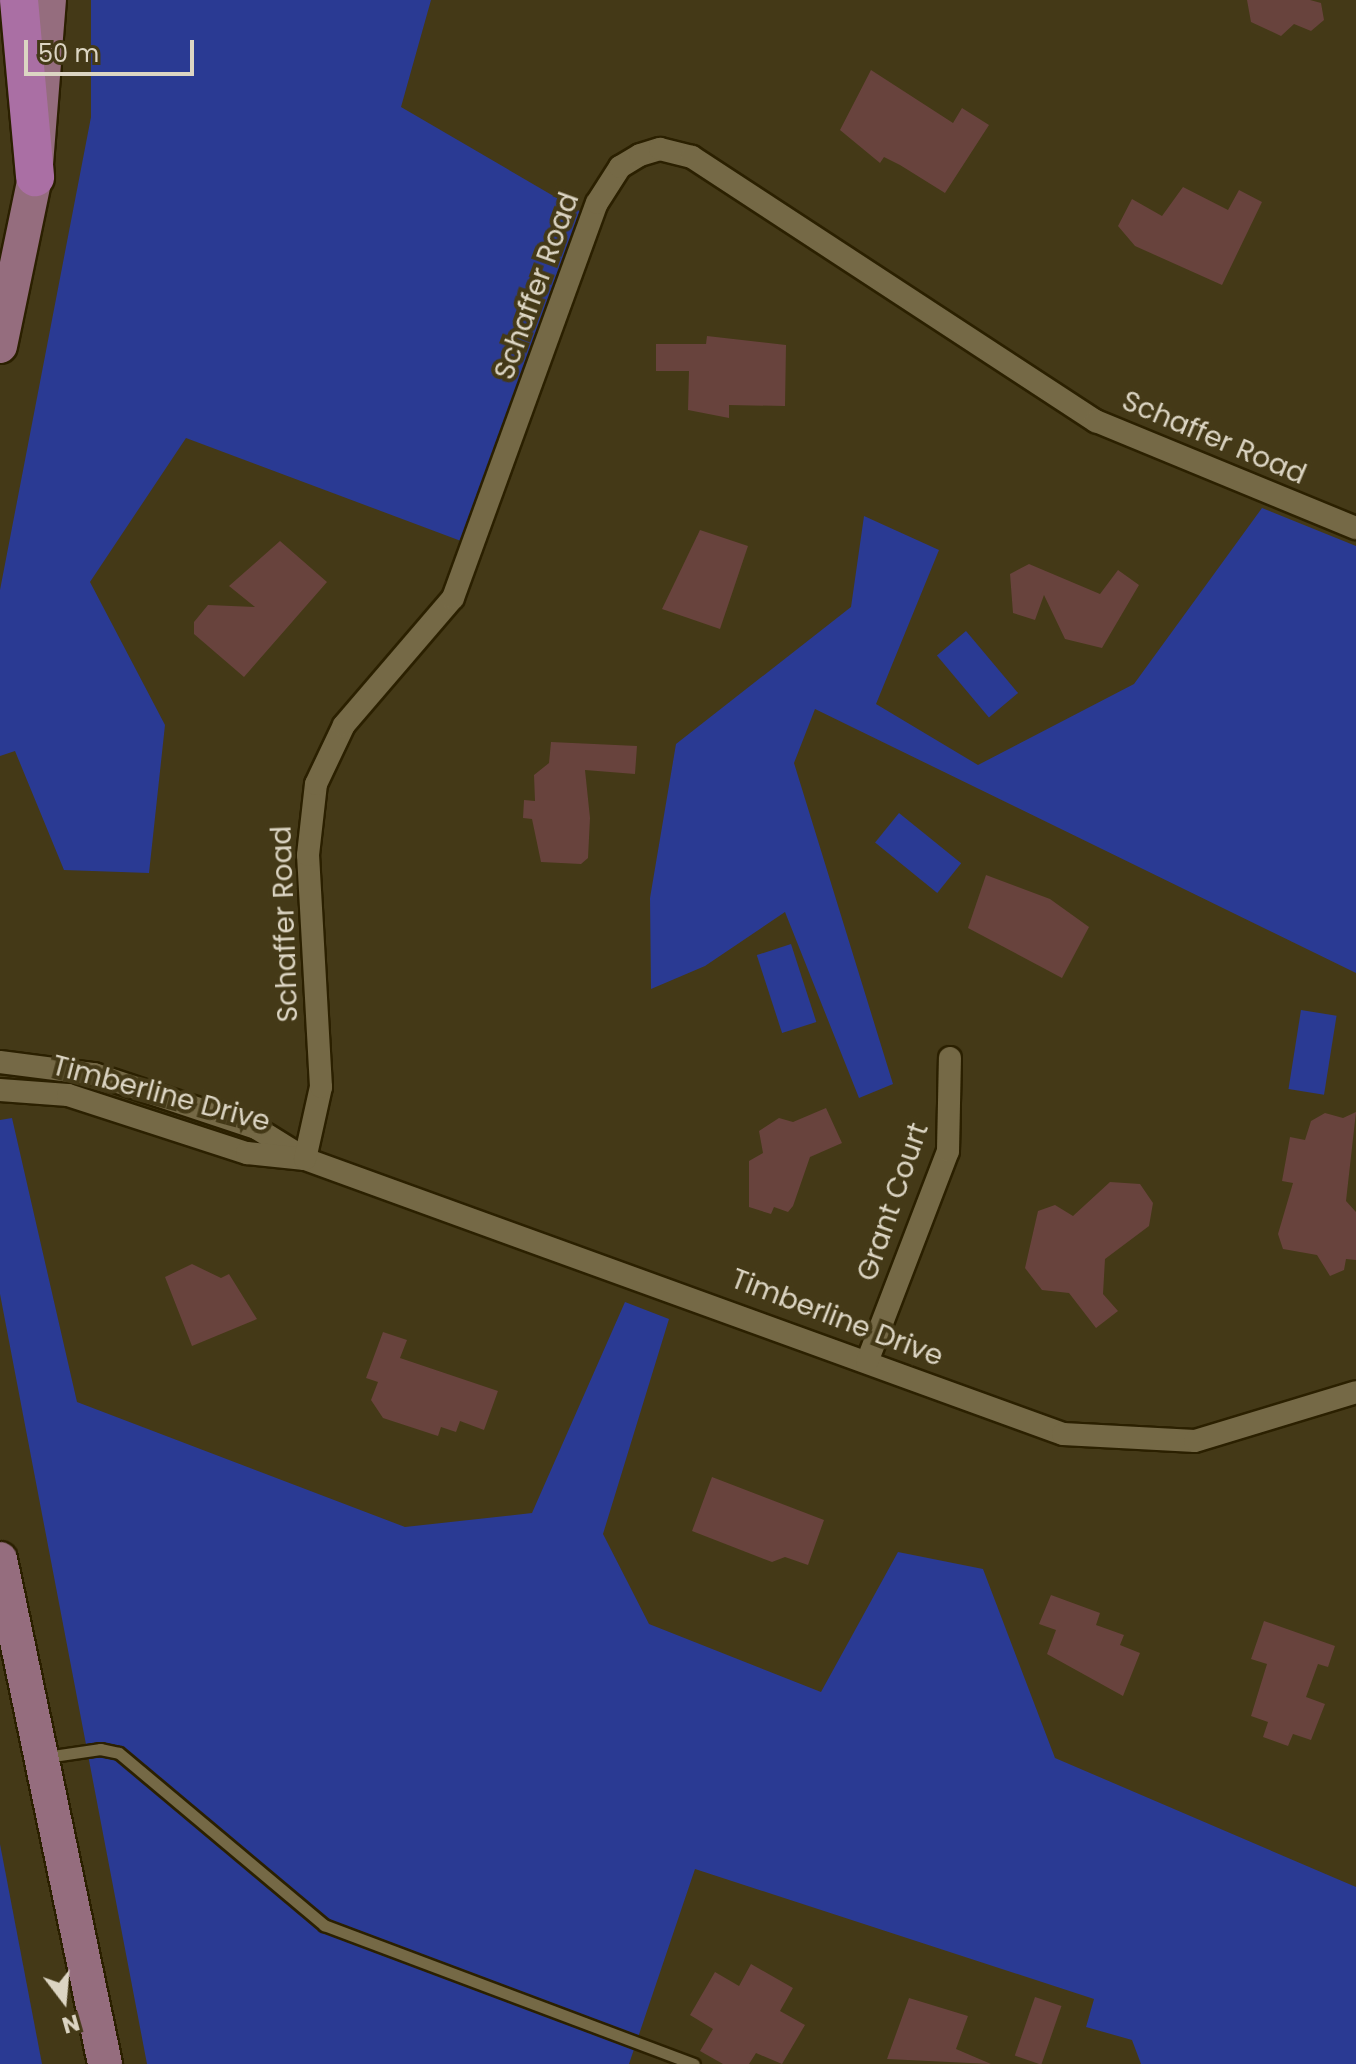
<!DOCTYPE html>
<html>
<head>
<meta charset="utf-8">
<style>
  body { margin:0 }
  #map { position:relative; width:1356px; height:2064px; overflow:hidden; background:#443917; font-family:Poppins,sans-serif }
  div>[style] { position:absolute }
  .green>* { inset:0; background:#2a3a93; transform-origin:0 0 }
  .building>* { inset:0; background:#68433d; transform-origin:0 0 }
  .roads { filter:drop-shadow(2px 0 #2b2000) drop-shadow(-2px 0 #2b2000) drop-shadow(0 2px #2b2000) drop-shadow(0 -2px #2b2000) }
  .service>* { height:11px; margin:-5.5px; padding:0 5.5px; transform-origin:5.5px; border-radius:5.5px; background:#756946 }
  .minor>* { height:22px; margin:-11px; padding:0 11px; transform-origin:11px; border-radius:11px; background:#756946 }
  .primary>* { height:34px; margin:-17px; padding:0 17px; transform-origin:17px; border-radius:17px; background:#956d7e }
  .motorway>* { height:38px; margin:-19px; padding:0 19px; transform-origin:19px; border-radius:19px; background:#aa6fa4 }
  span { translate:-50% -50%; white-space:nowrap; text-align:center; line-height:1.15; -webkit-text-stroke:8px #443917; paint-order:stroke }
  .street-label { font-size:28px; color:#dcd5c3 }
  .north { position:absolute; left:24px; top:1960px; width:80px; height:80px; -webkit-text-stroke:6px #443917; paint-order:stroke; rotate:164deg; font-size:22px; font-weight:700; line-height:32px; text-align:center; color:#dcd5c3 }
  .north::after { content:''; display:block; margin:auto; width:28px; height:36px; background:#dcd5c3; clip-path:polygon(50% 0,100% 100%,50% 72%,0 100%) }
  .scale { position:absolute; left:24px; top:40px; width:170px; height:36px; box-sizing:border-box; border:4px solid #dcd5c3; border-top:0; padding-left:10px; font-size:24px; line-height:28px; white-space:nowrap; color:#dcd5c3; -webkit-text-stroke:6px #443917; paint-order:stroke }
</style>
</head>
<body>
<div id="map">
  <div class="green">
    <i style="clip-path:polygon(91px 0,431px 0,401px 107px,581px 212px,469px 544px,186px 438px,90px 582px,165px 725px,149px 873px,64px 870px,15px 751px,0 756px,0 590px,91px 117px)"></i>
    <i style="clip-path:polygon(1262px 508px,1356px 546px,1356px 973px,815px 709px,794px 763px,893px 1084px,859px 1098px,785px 912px,705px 966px,651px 989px,650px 898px,676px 744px,851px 607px,864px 516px,939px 550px,876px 704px,978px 765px,1134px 684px)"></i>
    <i style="left:966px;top:631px;width:81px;height:38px;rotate:50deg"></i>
    <i style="left:899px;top:813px;width:80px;height:38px;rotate:39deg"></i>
    <i style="left:791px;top:944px;width:82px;height:36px;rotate:72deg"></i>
    <i style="left:1301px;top:1010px;width:36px;height:80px;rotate:9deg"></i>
    <i style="clip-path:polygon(12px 1118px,77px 1402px,405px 1527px,532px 1513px,625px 1302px,669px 1319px,603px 1534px,649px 1624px,821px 1692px,898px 1552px,983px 1569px,1055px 1758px,1356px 1887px,1356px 2064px,1141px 2064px,1132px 2040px,1086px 2027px,1094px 1999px,695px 1869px,629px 2064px,147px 2064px,0 1294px,0 1120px)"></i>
    <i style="clip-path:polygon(0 1844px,42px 2064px,0 2064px)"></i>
  </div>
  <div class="building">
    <i style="clip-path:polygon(1247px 0,1310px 0,1321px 3px,1324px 20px,1311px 31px,1294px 24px,1281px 36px,1251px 22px)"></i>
    <i style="clip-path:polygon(871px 70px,953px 123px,962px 108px,989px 125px,945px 193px,900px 165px,884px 157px,880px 163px,840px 130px)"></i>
    <i style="clip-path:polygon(1183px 187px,1228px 210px,1239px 190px,1262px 202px,1222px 285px,1135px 246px,1118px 226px,1132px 199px,1162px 216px)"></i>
    <i style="clip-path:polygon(707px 336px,786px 345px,785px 406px,729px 405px,729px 418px,688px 410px,689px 371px,656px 371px,656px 344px,706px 344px)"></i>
    <i style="clip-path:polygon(700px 530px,748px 546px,720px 629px,662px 609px)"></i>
    <i style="clip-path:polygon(280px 541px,327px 582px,244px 677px,194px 634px,194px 622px,208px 605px,255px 607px,229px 586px)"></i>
    <i style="clip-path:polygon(1029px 564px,1100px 594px,1118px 570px,1139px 585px,1102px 648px,1065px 639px,1044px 595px,1035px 620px,1013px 613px,1010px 574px)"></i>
    <i style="clip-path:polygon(551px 742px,637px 746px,635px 774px,585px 770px,590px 818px,588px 858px,581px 864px,541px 862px,532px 819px,523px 818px,524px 800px,535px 801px,534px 775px,549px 763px)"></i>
    <i style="clip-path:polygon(986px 875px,1050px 899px,1089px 927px,1062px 978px,968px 928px)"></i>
    <i style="clip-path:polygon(826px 1108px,842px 1143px,810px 1157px,793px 1206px,788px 1212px,774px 1207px,771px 1214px,749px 1207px,749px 1161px,763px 1153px,759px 1131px,779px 1118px,793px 1122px)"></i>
    <i style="clip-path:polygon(1356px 1112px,1346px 1201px,1356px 1212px,1356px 1260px,1346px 1259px,1344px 1270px,1330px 1276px,1317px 1255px,1283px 1249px,1278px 1234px,1293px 1183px,1282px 1181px,1290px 1137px,1305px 1140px,1311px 1121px,1325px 1113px,1343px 1118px)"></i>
    <i style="clip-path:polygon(1110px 1182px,1140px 1184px,1153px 1203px,1149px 1226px,1105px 1259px,1103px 1294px,1118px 1311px,1096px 1328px,1069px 1293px,1042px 1290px,1025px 1268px,1038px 1211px,1055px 1205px,1073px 1216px)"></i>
    <i style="clip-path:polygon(192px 1264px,221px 1278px,229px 1274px,257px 1319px,192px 1346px,165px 1277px)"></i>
    <i style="clip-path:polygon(383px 1332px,407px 1340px,400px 1358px,498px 1391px,484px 1430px,460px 1421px,456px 1432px,441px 1427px,438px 1436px,383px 1418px,371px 1400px,378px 1382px,366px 1378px)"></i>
    <i style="clip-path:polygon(712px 1477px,824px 1520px,808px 1565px,785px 1557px,772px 1562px,692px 1531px)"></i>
    <i style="clip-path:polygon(1051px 1595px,1100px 1613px,1096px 1625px,1124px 1635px,1120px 1645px,1140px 1653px,1123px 1696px,1047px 1654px,1056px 1630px,1039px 1624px)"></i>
    <i style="clip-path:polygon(1264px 1621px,1335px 1646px,1328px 1667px,1318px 1664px,1306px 1697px,1325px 1704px,1311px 1740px,1293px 1734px,1288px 1746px,1263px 1737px,1268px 1722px,1251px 1716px,1267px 1664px,1251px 1659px)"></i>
    <i style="clip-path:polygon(751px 1964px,793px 1988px,780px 2011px,805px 2025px,782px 2064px,756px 2053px,749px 2064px,723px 2064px,700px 2051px,713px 2029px,690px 2015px,715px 1972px,739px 1986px)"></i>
    <i style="left:1035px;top:1997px;width:28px;height:62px;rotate:19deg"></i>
    <i style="clip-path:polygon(909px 1998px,968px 2016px,956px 2049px,991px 2064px,887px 2059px)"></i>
  </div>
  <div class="roads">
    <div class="service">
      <i style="left:46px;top:1757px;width:55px;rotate:-8.4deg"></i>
      <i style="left:100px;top:1749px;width:19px;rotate:12deg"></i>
      <i style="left:119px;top:1753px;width:268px;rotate:40deg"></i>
      <i style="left:324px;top:1925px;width:395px;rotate:20.6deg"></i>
    </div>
    <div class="minor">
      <i style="left:0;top:1062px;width:95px;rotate:7.3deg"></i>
      <i style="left:94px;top:1074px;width:171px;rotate:18.4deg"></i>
      <i style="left:256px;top:1128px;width:53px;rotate:31.9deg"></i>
      <i style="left:0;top:1090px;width:68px;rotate:4.2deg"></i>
      <i style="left:68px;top:1095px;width:188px;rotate:18deg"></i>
      <i style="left:247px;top:1153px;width:58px;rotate:5.9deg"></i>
      <i style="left:305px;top:1159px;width:806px;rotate:19.94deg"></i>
      <i style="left:1063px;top:1434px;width:132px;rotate:3deg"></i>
      <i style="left:1195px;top:1441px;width:168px;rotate:-16.9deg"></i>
      <i style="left:305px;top:1159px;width:74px;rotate:-77.5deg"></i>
      <i style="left:321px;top:1087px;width:232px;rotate:-93.2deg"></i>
      <i style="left:308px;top:855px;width:71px;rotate:-83.6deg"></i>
      <i style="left:316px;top:784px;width:65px;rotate:-64.6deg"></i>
      <i style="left:344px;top:725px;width:167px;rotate:-49.4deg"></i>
      <i style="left:453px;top:598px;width:420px;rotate:-70deg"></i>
      <i style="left:597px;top:203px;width:43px;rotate:-57.4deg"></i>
      <i style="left:620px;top:167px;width:23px;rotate:-31deg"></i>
      <i style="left:640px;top:155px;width:21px;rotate:-17deg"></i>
      <i style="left:660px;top:149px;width:33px;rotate:14deg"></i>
      <i style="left:692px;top:157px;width:483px;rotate:33.2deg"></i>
      <i style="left:1096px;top:421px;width:281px;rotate:22.4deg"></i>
      <i style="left:867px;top:1362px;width:226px;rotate:-69deg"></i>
      <i style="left:948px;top:1151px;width:93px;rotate:-88.8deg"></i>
    </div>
    <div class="primary">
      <i style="left:0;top:346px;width:173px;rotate:-78.3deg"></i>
      <i style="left:35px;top:177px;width:178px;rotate:-85.5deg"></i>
      <i style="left:0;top:1559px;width:516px;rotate:78.25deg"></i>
    </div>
    <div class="motorway">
      <i style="left:19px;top:0;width:178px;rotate:84.8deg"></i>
    </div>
  </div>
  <div class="street-label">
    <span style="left:537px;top:286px;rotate:-70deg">Schaffer Road</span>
    <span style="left:1214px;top:438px;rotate:23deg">Schaffer Road</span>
    <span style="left:285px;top:924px;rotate:-92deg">Schaffer Road</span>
    <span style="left:161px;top:1094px;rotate:15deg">Timberline Drive</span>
    <span style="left:893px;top:1202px;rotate:-71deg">Grant Court</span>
    <span style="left:837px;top:1318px;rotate:21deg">Timberline Drive</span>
  </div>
  <div class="north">N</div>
  <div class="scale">50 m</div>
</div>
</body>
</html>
